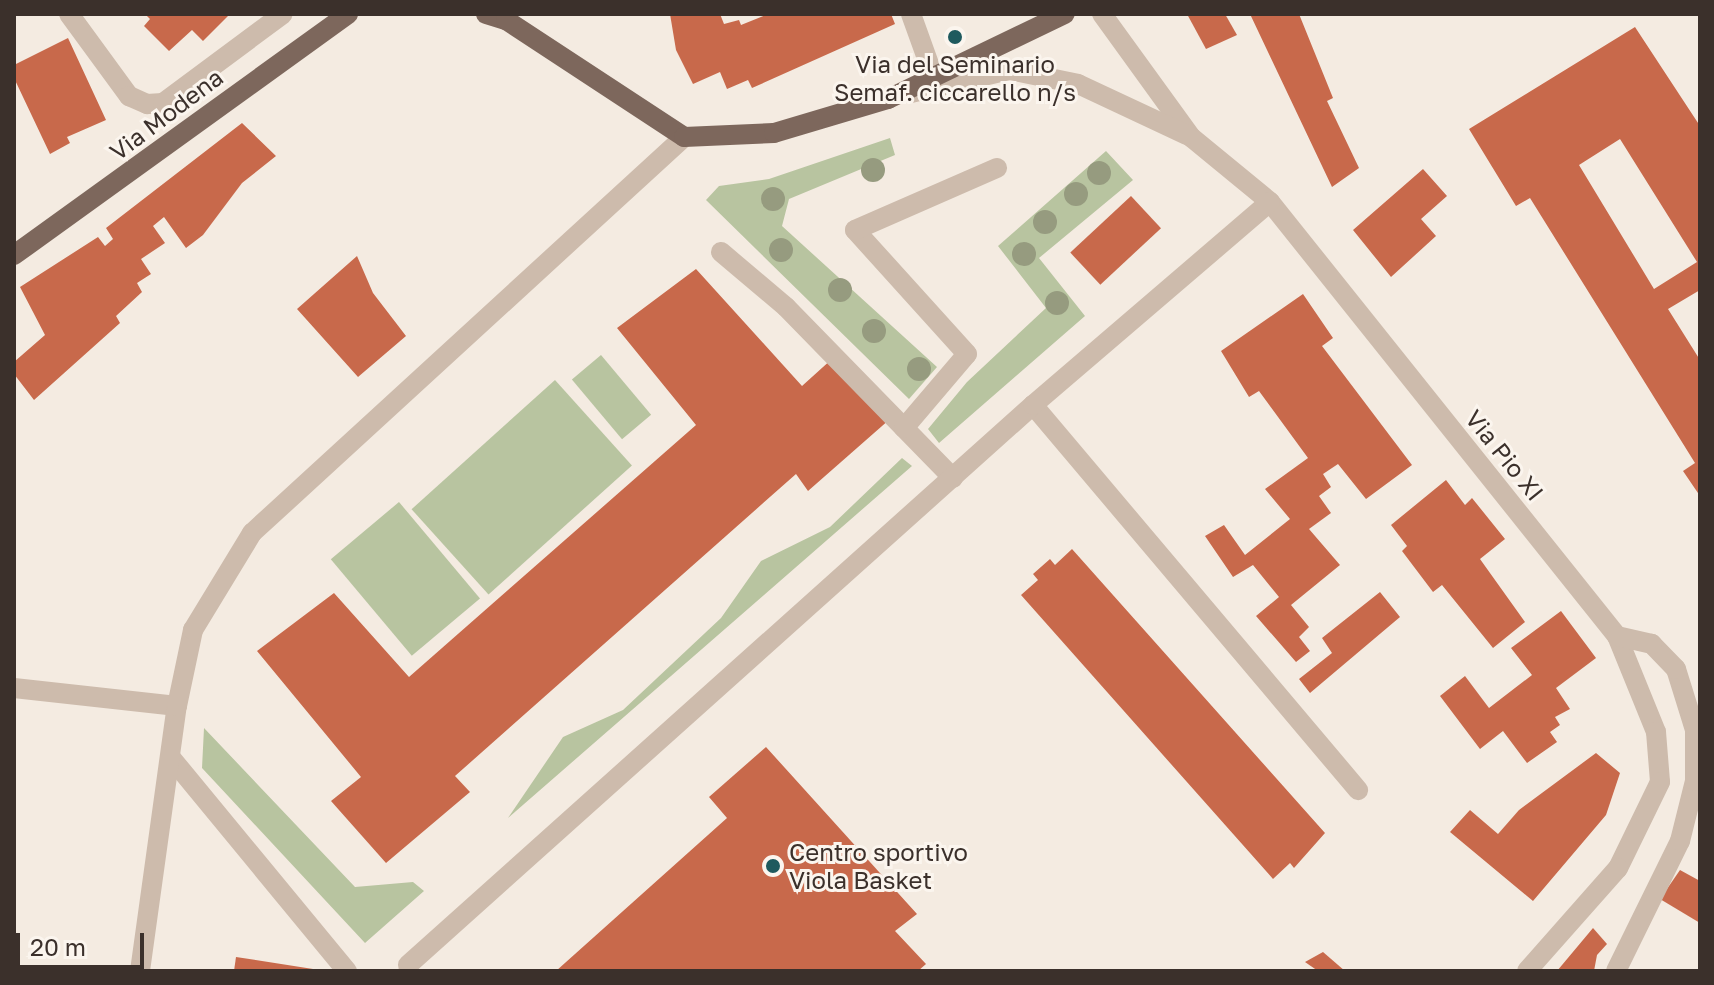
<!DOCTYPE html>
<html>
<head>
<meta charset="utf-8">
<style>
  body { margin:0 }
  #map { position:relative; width:1714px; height:985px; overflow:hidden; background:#f4ebe1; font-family:"Golos Text",sans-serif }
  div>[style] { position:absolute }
  .green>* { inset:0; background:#b8c4a0; transform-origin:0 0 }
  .building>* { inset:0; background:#c8694b; transform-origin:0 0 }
  .minor>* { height:20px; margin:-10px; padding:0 10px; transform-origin:10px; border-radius:10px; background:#cdbbac }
  .major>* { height:20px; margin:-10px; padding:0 10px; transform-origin:10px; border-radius:10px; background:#7d675c }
  .trees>* { width:24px; height:24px; margin:-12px; border-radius:50%; background:#969b7f }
  .dots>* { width:22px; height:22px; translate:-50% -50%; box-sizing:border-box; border:4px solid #fbf5ee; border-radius:50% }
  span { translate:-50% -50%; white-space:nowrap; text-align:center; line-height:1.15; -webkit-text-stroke:6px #fbf5ee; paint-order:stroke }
  .poi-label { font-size:24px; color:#3b302b }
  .left { translate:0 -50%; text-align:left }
  .street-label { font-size:24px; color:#3b302b }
  .frame { position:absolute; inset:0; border:16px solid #3b302b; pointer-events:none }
  .scale { position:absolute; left:16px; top:933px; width:128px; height:36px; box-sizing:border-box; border:4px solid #3b302b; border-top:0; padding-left:10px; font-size:24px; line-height:28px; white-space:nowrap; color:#3b302b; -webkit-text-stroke:6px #fbf5ee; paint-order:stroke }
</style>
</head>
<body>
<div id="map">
  <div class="green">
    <i style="clip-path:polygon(890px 138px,895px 155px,789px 199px,782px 226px,937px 367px,909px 399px,706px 200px,719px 186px,769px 179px)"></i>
    <i style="clip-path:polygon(1106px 151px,1133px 180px,1039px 258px,1085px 316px,939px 443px,928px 429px,967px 382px,1046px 308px,998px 246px)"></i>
    <i style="left:601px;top:355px;width:78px;height:38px;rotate:50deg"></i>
    <i style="left:555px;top:380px;width:115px;height:193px;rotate:48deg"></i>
    <i style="clip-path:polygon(902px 458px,912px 466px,508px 818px,563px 737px,623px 710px,721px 618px,761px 561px,830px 527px)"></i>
    <i style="left:399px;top:502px;width:126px;height:89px;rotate:50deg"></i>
    <i style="clip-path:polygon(204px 728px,355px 887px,413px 882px,424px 891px,365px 943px,202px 768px)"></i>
  </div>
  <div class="building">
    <i style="clip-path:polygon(145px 14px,230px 14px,203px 41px,192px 30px,169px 51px,144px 26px,150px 19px)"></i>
    <i style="clip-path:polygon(670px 14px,720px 14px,724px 24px,739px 20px,741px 25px,768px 14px,891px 14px,895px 24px,752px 88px,748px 80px,727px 89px,720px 72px,693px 84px,676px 50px)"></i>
    <i style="clip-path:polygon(1187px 14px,1225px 14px,1237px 35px,1206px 49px)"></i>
    <i style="clip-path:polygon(1250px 14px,1299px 14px,1333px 98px,1327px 101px,1359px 168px,1332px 187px)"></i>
    <i style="clip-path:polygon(evenodd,1635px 27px,1700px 126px,1700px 290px,1668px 309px,1700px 360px,1700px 496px,1683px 471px,1695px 463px,1530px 198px,1516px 206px,1469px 129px,1635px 27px,1620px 139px,1697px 262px,1654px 289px,1579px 165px,1620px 139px)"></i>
    <i style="clip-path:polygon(68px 38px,106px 120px,67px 137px,70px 143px,50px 154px,14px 78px,14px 65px)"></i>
    <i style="clip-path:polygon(242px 123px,276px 156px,242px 183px,203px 235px,186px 248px,164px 217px,153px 226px,165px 243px,141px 259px,151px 274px,137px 283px,142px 292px,116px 316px,120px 323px,34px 400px,14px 374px,14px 362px,45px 335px,20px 287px,98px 237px,105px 246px,113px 239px,106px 228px)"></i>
    <i style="clip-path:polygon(1423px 169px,1447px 196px,1421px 219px,1436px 236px,1391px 277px,1353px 230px)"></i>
    <i style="left:1131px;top:196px;width:44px;height:83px;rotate:47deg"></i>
    <i style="clip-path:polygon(357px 256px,373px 293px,406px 336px,358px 377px,297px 309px)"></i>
    <i style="clip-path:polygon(696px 269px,802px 386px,833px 358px,890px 419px,808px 491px,796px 474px,455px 776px,470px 792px,386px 863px,331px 801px,361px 777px,257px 651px,334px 593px,409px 677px,696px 425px,617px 328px)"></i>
    <i style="clip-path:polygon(1303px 294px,1333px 338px,1322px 346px,1412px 465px,1366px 499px,1338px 464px,1323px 474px,1331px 487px,1319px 496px,1331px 513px,1309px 529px,1340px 565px,1291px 605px,1309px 627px,1299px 637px,1310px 651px,1296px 662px,1256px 616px,1279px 597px,1253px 565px,1233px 577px,1205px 536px,1224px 525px,1245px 555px,1290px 519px,1265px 489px,1308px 458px,1259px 391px,1249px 397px,1221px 351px)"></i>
    <i style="clip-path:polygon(1446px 480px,1465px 505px,1472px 498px,1505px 539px,1480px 559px,1525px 622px,1493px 648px,1442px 585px,1433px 592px,1402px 551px,1407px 546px,1391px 525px)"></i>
    <i style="clip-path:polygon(1072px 549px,1325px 833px,1294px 868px,1290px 863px,1273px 879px,1021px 595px,1038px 580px,1033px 574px,1050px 559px,1055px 565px)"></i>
    <i style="clip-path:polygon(1380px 592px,1400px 617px,1310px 693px,1299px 679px,1332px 653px,1322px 638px)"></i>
    <i style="clip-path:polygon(1561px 611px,1596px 658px,1556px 688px,1570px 709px,1555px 717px,1560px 725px,1550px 732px,1557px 742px,1527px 763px,1503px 731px,1480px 749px,1440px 696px,1465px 676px,1489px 708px,1532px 675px,1511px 648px)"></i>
    <i style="clip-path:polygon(766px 747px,917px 914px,895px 931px,926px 964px,918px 971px,556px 971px,727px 818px,709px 797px)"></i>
    <i style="clip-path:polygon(1596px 753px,1620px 773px,1606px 815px,1533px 901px,1450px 832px,1470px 810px,1498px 834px,1519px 810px)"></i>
    <i style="clip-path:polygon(1680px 870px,1700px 881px,1700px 923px,1660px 899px)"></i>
    <i style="clip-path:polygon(1593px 928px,1607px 944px,1597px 955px,1594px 971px,1557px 971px)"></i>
    <i style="clip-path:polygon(1323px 952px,1345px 971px,1318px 971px,1305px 962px)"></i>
    <i style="clip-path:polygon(236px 957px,313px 969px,313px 971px,234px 971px)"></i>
  </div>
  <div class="minor">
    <i style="left:69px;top:14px;width:102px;rotate:53.8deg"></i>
    <i style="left:129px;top:96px;width:20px;rotate:24deg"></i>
    <i style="left:147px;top:104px;width:16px;rotate:-4deg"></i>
    <i style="left:163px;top:103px;width:149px;rotate:-36.6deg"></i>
    <i style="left:911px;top:14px;width:65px;rotate:70.2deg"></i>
    <i style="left:1102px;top:14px;width:152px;rotate:54.1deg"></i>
    <i style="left:1191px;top:137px;width:102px;rotate:39.4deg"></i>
    <i style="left:1270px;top:202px;width:556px;rotate:51.36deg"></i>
    <i style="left:1617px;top:636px;width:104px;rotate:67.9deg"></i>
    <i style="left:1656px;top:732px;width:50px;rotate:85.4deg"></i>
    <i style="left:1660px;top:782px;width:96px;rotate:116deg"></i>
    <i style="left:1618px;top:868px;width:137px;rotate:131.5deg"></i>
    <i style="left:911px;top:93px;width:102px;rotate:-13.1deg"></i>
    <i style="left:1010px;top:70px;width:69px;rotate:11.6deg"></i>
    <i style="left:1078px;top:84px;width:120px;rotate:25.1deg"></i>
    <i style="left:721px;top:252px;width:85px;rotate:40.2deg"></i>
    <i style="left:786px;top:307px;width:239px;rotate:45.7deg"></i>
    <i style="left:1033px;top:405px;width:504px;rotate:49.83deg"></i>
    <i style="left:904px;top:428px;width:97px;rotate:-49.6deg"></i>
    <i style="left:967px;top:354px;width:167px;rotate:-132.1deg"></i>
    <i style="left:855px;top:230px;width:155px;rotate:-23.6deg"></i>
    <i style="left:14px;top:688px;width:164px;rotate:6.3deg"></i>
    <i style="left:172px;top:759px;width:275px;rotate:50.5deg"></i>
    <i style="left:408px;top:965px;width:839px;rotate:-41.86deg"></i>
    <i style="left:1033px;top:405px;width:312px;rotate:-40.6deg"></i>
    <i style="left:140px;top:971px;width:268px;rotate:-82.1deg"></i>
    <i style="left:177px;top:706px;width:78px;rotate:-78.1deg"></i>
    <i style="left:193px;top:630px;width:114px;rotate:-58.7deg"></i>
    <i style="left:252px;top:533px;width:586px;rotate:-42.51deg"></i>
    <i style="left:1616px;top:971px;width:145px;rotate:-63.8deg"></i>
    <i style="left:1680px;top:841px;width:62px;rotate:-76deg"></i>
    <i style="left:1695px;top:781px;width:51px;rotate:-90deg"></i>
    <i style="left:1695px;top:730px;width:64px;rotate:-107.3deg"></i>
    <i style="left:1676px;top:669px;width:35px;rotate:-134deg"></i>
    <i style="left:1652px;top:644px;width:36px;rotate:-167deg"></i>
  </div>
  <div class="major">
    <i style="left:486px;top:14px;width:21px;rotate:17deg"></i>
    <i style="left:506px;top:20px;width:213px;rotate:33.3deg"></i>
    <i style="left:684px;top:137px;width:90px;rotate:-2.5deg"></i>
    <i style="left:774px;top:133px;width:119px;rotate:-16.6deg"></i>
    <i style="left:888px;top:99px;width:196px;rotate:-25.7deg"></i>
    <i style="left:14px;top:255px;width:412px;rotate:-35.8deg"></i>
  </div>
  <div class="trees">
    <i style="left:873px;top:170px"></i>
    <i style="left:1099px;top:173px"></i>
    <i style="left:1076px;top:194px"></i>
    <i style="left:773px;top:199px"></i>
    <i style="left:1045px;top:222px"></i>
    <i style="left:781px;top:250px"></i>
    <i style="left:1024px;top:254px"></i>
    <i style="left:840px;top:290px"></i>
    <i style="left:1057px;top:303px"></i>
    <i style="left:874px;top:331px"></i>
    <i style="left:919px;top:369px"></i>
  </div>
  <div class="dots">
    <i style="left:955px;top:37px;background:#1f5a5e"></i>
    <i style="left:773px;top:866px;background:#1f5a5e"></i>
  </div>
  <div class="poi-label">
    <span style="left:955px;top:78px">Via del Seminario<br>Semaf. ciccarello n/s</span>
    <span class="left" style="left:789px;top:866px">Centro sportivo<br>Viola Basket</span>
  </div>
  <div class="street-label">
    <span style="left:166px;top:114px;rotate:-37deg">Via Modena</span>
    <span style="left:1505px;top:455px;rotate:51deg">Via Pio XI</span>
  </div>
  <div class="frame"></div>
  <div class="scale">20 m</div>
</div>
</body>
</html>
